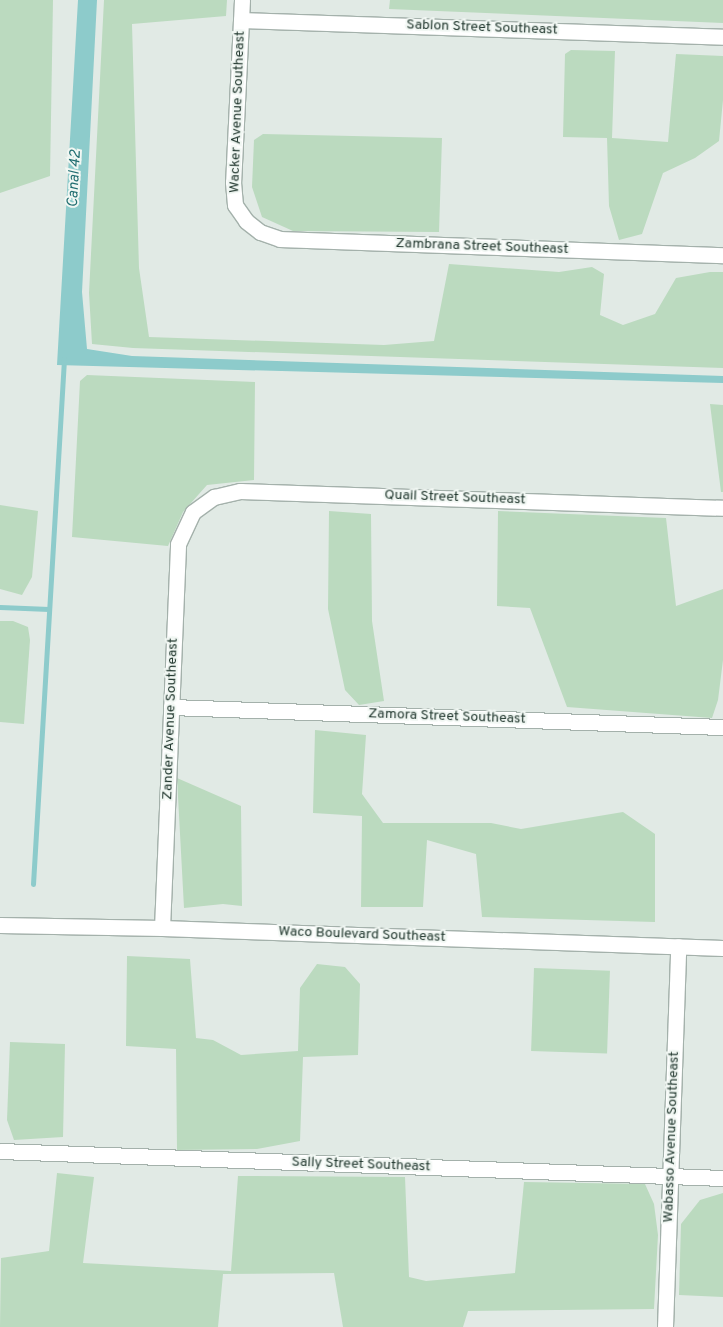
<!DOCTYPE html>
<html>
<head>
<meta charset="utf-8">
<style>
  body { margin:0 }
  #map { position:relative; width:723px; height:1327px; overflow:hidden; background:#e1eae5; font-family:Overpass,sans-serif }
  div>[style] { position:absolute }
  .green>* { inset:0; background:#bbdabf; transform-origin:0 0 }
  .water>* { inset:0; background:#8dcbcb }
  .stream>* { height:5px; margin:-2.5px; padding:0 2.5px; transform-origin:2.5px; border-radius:2.5px; background:#8dcbcb }
  .roads { filter:drop-shadow(1px 0 #a4b1ab) drop-shadow(-1px 0 #a4b1ab) drop-shadow(0 1px #a4b1ab) drop-shadow(0 -1px #a4b1ab) }
  .street>* { height:15px; margin:-7.5px; padding:0 7.5px; transform-origin:7.5px; border-radius:7.5px; background:#fff }
  .secondary>* { height:15px; margin:-7.5px; padding:0 7.5px; transform-origin:7.5px; border-radius:7.5px; background:#fff }
  span { translate:-50% -50%; white-space:nowrap; text-align:center; line-height:1.15; -webkit-text-stroke:4px #f1f7f3; paint-order:stroke }
  .street-label { font-size:14px; color:#233930 }
  .water-label { font-size:15px; color:#216e71; font-style:italic }
</style>
</head>
<body>
<div id="map">
  <div class="green">
    <i style="clip-path:polygon(0 0,53px 0,50px 176px,0 193px)"></i>
    <i style="clip-path:polygon(104px 0,227px 0,226px 16px,132px 24px,139px 268px,149px 337px,384px 345px,434px 341px,449px 264px,559px 272px,592px 267px,604px 274px,600px 315px,623px 325px,655px 314px,676px 278px,710px 272px,723px 272px,723px 368px,133px 348px,92px 344px,89px 293px)"></i>
    <i style="clip-path:polygon(390px 0,723px 0,723px 23px,389px 9px)"></i>
    <i style="clip-path:polygon(571px 50px,615px 51px,612px 138px,668px 142px,676px 54px,723px 56px,723px 100px,719px 141px,695px 158px,663px 173px,642px 234px,619px 240px,609px 206px,607px 138px,563px 137px,565px 54px)"></i>
    <i style="clip-path:polygon(263px 134px,442px 138px,439px 232px,293px 231px,262px 217px,252px 187px,254px 140px)"></i>
    <i style="clip-path:polygon(87px 375px,255px 382px,254px 480px,207px 485px,183px 512px,168px 546px,72px 537px,80px 381px)"></i>
    <i style="clip-path:polygon(710px 404px,723px 405px,723px 492px,721px 492px)"></i>
    <i style="clip-path:polygon(0 505px,38px 511px,32px 577px,22px 595px,0 589px)"></i>
    <i style="clip-path:polygon(329px 511px,371px 514px,372px 621px,384px 701px,359px 705px,345px 690px,328px 609px)"></i>
    <i style="clip-path:polygon(498px 511px,666px 518px,676px 606px,723px 589px,723px 660px,718px 700px,712px 718px,567px 707px,530px 608px,497px 606px)"></i>
    <i style="clip-path:polygon(0 621px,13px 621px,28px 627px,30px 640px,24px 724px,0 722px)"></i>
    <i style="clip-path:polygon(315px 730px,366px 735px,362px 794px,383px 823px,491px 823px,521px 829px,623px 812px,655px 834px,655px 922px,482px 917px,476px 854px,427px 840px,423px 907px,361px 907px,362px 816px,313px 813px)"></i>
    <i style="clip-path:polygon(177px 778px,241px 806px,242px 906px,223px 904px,184px 908px)"></i>
    <i style="clip-path:polygon(127px 956px,190px 959px,196px 1038px,213px 1040px,241px 1055px,298px 1051px,300px 988px,317px 964px,345px 967px,360px 984px,358px 1055px,303px 1057px,300px 1141px,257px 1149px,177px 1150px,176px 1049px,126px 1046px)"></i>
    <i style="left:534px;top:968px;width:76px;height:83px;rotate:2deg"></i>
    <i style="clip-path:polygon(10px 1042px,65px 1044px,63px 1137px,14px 1140px,7px 1120px)"></i>
    <i style="clip-path:polygon(57px 1173px,94px 1177px,83px 1263px,231px 1271px,238px 1176px,405px 1177px,409px 1277px,426px 1281px,515px 1273px,524px 1182px,645px 1184px,654px 1204px,658px 1235px,654px 1309px,468px 1311px,463px 1327px,343px 1327px,334px 1273px,223px 1274px,218px 1327px,0 1327px,1px 1258px,49px 1251px)"></i>
    <i style="clip-path:polygon(723px 1193px,723px 1297px,679px 1295px,681px 1224px,700px 1200px)"></i>
  </div>
  <div class="water">
    <i style="clip-path:polygon(78px 0,97px 0,82px 292px,87px 349px,132px 356px,723px 376px,723px 383px,57px 365px)"></i>
  </div>
  <div class="stream">
    <i style="left:0;top:607px;width:49px;rotate:2.3deg"></i>
    <i style="left:33px;top:884px;width:526px;rotate:-86.62deg"></i>
  </div>
  <div class="roads">
    <div class="street">
      <i style="left:242px;top:0;width:182px;rotate:92.8deg"></i>
      <i style="left:233px;top:182px;width:23px;rotate:85deg"></i>
      <i style="left:235px;top:205px;width:19px;rotate:55deg"></i>
      <i style="left:246px;top:221px;width:18px;rotate:38deg"></i>
      <i style="left:260px;top:232px;width:21px;rotate:19deg"></i>
      <i style="left:280px;top:239px;width:443px;rotate:2.1deg"></i>
      <i style="left:241px;top:20px;width:482px;rotate:2deg"></i>
      <i style="left:171px;top:707px;width:552px;rotate:2.08deg"></i>
      <i style="left:162px;top:928px;width:384px;rotate:-87.6deg"></i>
      <i style="left:178px;top:544px;width:35px;rotate:-65deg"></i>
      <i style="left:193px;top:512px;width:26px;rotate:-36deg"></i>
      <i style="left:214px;top:497px;width:27px;rotate:-13deg"></i>
      <i style="left:240px;top:491px;width:483px;rotate:2deg"></i>
      <i style="left:0;top:1151px;width:724px;rotate:2.14deg"></i>
      <i style="left:665px;top:1327px;width:381px;rotate:-88deg"></i>
    </div>
    <div class="secondary">
      <i style="left:0;top:925px;width:162px;rotate:1.1deg"></i>
      <i style="left:162px;top:928px;width:561px;rotate:2.04deg"></i>
    </div>
  </div>
  <div class="street-label">
    <span style="left:482px;top:28px;rotate:2deg">Sablon Street Southeast</span>
    <span style="left:238px;top:112px;rotate:-88deg">Wacker Avenue Southeast</span>
    <span style="left:482px;top:247px;rotate:2deg">Zambrana Street Southeast</span>
    <span style="left:455px;top:498px;rotate:2deg">Quail Street Southeast</span>
    <span style="left:447px;top:717px;rotate:2deg">Zamora Street Southeast</span>
    <span style="left:171px;top:719px;rotate:-88deg">Zander Avenue Southeast</span>
    <span style="left:362px;top:935px;rotate:2deg">Waco Boulevard Southeast</span>
    <span style="left:672px;top:1137px;rotate:-88deg">Wabasso Avenue Southeast</span>
    <span style="left:361px;top:1165px;rotate:2deg">Sally Street Southeast</span>
  </div>
  <div class="water-label">
    <span style="left:75px;top:179px;rotate:-87deg">Canal 42</span>
  </div>
</div>
</body>
</html>
